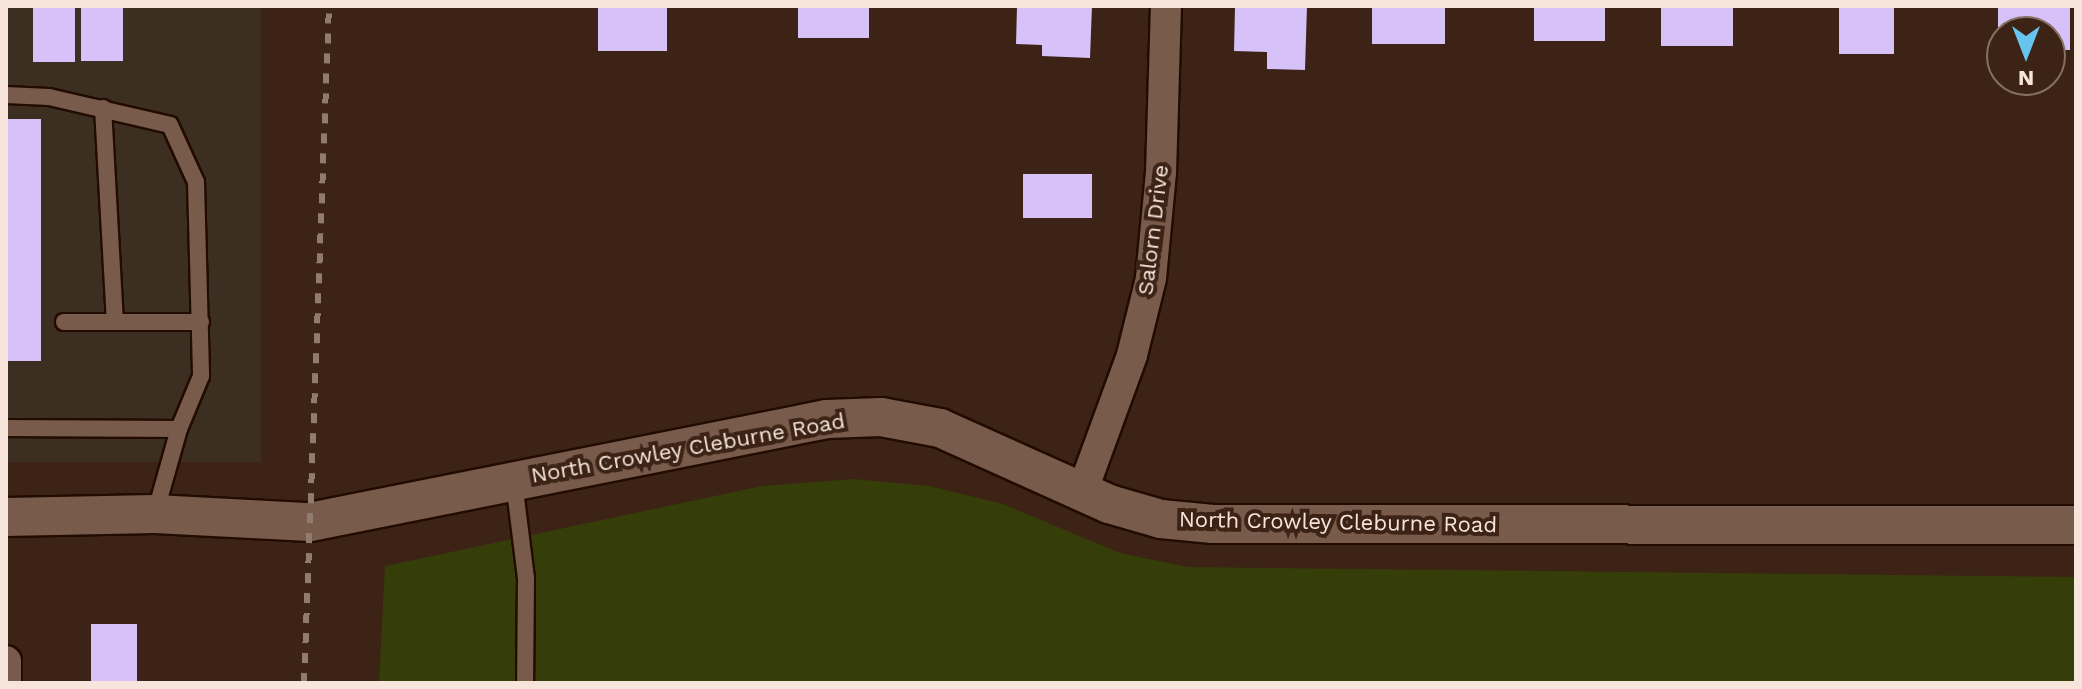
<!DOCTYPE html>
<html>
<head>
<meta charset="utf-8">
<style>
  body { margin:0 }
  #map { position:relative; width:2082px; height:689px; overflow:hidden; background:#3c2315; font-family:"Work Sans",sans-serif }
  div>[style] { position:absolute }
  .industrial>* { inset:0; background:#3d2e22; transform-origin:0 0 }
  .green>* { inset:0; background:#353d09 }
  .building>* { inset:0; background:#d6c1f9; transform-origin:0 0 }
  .roads { filter:drop-shadow(2px 0 #220b01) drop-shadow(-2px 0 #220b01) drop-shadow(0 2px #220b01) drop-shadow(0 -2px #220b01) }
  .service>* { height:16px; margin:-8px; padding:0 8px; transform-origin:8px; border-radius:8px; background:#785b4b }
  .minor>* { height:30px; margin:-15px; padding:0 15px; transform-origin:15px; border-radius:15px; background:#785b4b }
  .tertiary>* { height:38px; margin:-19px; padding:0 19px; transform-origin:19px; border-radius:19px; background:#785b4b }
  .rail>* { height:6px; margin-top:-3px; transform-origin:0; background:repeating-linear-gradient(90deg,#917b6f 0 10px,transparent 0 20px) }
  span { translate:-50% -50%; white-space:nowrap; text-align:center; line-height:1.15; -webkit-text-stroke:8px #3c2315; paint-order:stroke }
  .street-label { font-size:22px; color:#f7e5dc }
  .frame { position:absolute; inset:0; border:8px solid #f7e5dc; pointer-events:none }
  .north { position:absolute; left:1986px; top:16px; width:80px; height:80px; box-sizing:border-box; background:#3c2315; border:2px solid #877165; border-radius:50%; rotate:180deg; font-size:22px; font-weight:700; line-height:32px; text-align:center; color:#f7e5dc }
  .north::after { content:''; display:block; margin:auto; width:28px; height:36px; background:#66c4ef; clip-path:polygon(50% 0,100% 100%,50% 72%,0 100%) }
</style>
</head>
<body>
<div id="map">
  <div class="industrial">
    <i style="left:6px;top:6px;width:255px;height:456px"></i>
  </div>
  <div class="green">
    <i style="clip-path:polygon(853px 479px,929px 486px,1003px 504px,1120px 553px,1188px 567px,2076px 577px,2076px 683px,379px 683px,385px 566px,762px 486px)"></i>
  </div>
  <div class="building">
    <i style="left:33px;top:6px;width:42px;height:56px"></i>
    <i style="left:81px;top:6px;width:42px;height:55px"></i>
    <i style="left:598px;top:6px;width:69px;height:45px"></i>
    <i style="left:798px;top:6px;width:71px;height:32px"></i>
    <i style="clip-path:polygon(1017px 6px,1092px 6px,1090px 58px,1042px 56px,1042px 45px,1016px 44px)"></i>
    <i style="clip-path:polygon(1235px 6px,1307px 6px,1305px 70px,1267px 69px,1267px 52px,1234px 51px)"></i>
    <i style="left:1372px;top:6px;width:73px;height:38px"></i>
    <i style="left:1534px;top:6px;width:71px;height:35px"></i>
    <i style="left:1661px;top:6px;width:72px;height:40px"></i>
    <i style="left:1839px;top:6px;width:55px;height:48px"></i>
    <i style="clip-path:polygon(1998px 6px,2070px 6px,2070px 50px,2050px 50px,2050px 32px,2002px 32px,1998px 40px)"></i>
    <i style="left:6px;top:119px;width:35px;height:242px"></i>
    <i style="left:1023px;top:174px;width:69px;height:44px"></i>
    <i style="left:91px;top:624px;width:46px;height:59px"></i>
  </div>
  <div class="roads">
    <div class="service">
      <i style="left:6px;top:95px;width:43px;rotate:2.7deg"></i>
      <i style="left:49px;top:97px;width:124px;rotate:13deg"></i>
      <i style="left:170px;top:125px;width:63px;rotate:65.5deg"></i>
      <i style="left:196px;top:182px;width:194px;rotate:88.5deg"></i>
      <i style="left:201px;top:376px;width:57px;rotate:112.5deg"></i>
      <i style="left:179px;top:429px;width:88px;rotate:105.8deg"></i>
      <i style="left:103px;top:108px;width:214px;rotate:86.8deg"></i>
      <i style="left:64px;top:322px;width:137px"></i>
      <i style="left:6px;top:428px;width:173px;rotate:0.3deg"></i>
      <i style="left:514px;top:482px;width:97px;rotate:82.9deg"></i>
      <i style="left:526px;top:578px;width:105px;rotate:90.5deg"></i>
    </div>
    <div class="minor">
      <i style="left:1082px;top:492px;width:146px;rotate:-69.9deg"></i>
      <i style="left:1132px;top:355px;width:79px;rotate:-76.1deg"></i>
      <i style="left:1151px;top:278px;width:105px;rotate:-84.6deg"></i>
      <i style="left:1161px;top:173px;width:167px;rotate:-88.3deg"></i>
      <i style="left:6px;top:661px;width:22px;rotate:90deg"></i>
    </div>
    <div class="tertiary">
      <i style="left:6px;top:517px;width:149px;rotate:-1.2deg"></i>
      <i style="left:155px;top:514px;width:155px;rotate:3deg"></i>
      <i style="left:310px;top:522px;width:527px;rotate:-11.27deg"></i>
      <i style="left:827px;top:419px;width:54px;rotate:-2.1deg"></i>
      <i style="left:881px;top:417px;width:60px;rotate:10.6deg"></i>
      <i style="left:940px;top:428px;width:185px;rotate:24.2deg"></i>
      <i style="left:1109px;top:504px;width:54px;rotate:16.1deg"></i>
      <i style="left:1161px;top:519px;width:52px;rotate:5.5deg"></i>
      <i style="left:1213px;top:524px;width:863px;rotate:0.07deg"></i>
    </div>
  </div>
  <div class="rail">
    <i style="left:304px;top:683px;width:677px;rotate:-87.89deg"></i>
  </div>
  <div class="street-label">
    <span style="left:1153px;top:230px;rotate:-83deg">Salorn Drive</span>
    <span style="left:688px;top:448px;rotate:-10deg">North Crowley Cleburne Road</span>
    <span style="left:1338px;top:522px;rotate:1deg">North Crowley Cleburne Road</span>
  </div>
  <div class="frame"></div>
  <div class="north">N</div>
</div>
</body>
</html>
